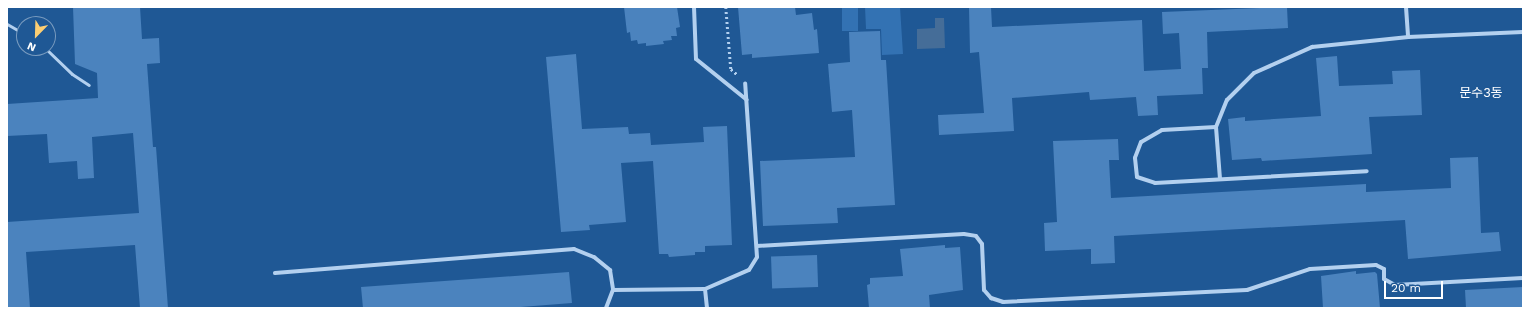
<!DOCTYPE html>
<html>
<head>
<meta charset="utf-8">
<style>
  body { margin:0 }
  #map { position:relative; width:1530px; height:315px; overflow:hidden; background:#1f5895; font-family:"Work Sans","Noto Sans KR",sans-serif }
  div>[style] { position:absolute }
  .green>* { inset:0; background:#3372b3; transform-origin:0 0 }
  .water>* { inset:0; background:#456d98 }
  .building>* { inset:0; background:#4b83be; transform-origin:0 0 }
  .path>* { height:2.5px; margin-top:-1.25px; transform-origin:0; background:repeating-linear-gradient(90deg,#b3d0ef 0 2px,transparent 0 5px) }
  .lane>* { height:3px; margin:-1.5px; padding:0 1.5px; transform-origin:1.5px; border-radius:1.5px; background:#b3d0ef }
  .street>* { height:4px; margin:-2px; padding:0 2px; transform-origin:2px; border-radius:2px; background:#b3d0ef }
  span { translate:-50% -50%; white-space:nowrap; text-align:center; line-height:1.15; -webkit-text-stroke:3.5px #1f5895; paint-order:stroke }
  .quarter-label { font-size:13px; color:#fff }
  .frame { position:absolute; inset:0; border:8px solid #fff; pointer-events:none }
  .north { position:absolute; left:16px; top:16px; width:40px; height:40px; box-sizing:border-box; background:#1f5895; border:1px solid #799bbf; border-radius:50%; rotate:203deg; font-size:11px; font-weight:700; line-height:16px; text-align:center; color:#fff }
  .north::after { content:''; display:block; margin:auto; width:14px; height:18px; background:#fcce73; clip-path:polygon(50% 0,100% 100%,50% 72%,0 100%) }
  .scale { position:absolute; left:1384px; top:281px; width:59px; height:18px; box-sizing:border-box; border:2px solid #fff; border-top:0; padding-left:5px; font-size:12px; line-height:14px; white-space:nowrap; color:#fff; -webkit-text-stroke:3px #1f5895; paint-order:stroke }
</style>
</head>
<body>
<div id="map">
  <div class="green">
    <i style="left:842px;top:7px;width:16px;height:24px"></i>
    <i style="clip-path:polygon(865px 7px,900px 7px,903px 54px,882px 55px,881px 29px,866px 29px)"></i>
  </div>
  <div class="water">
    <i style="clip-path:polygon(935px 18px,944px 18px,945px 48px,917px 49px,917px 29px,935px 28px)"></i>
  </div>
  <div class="building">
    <i style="clip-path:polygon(73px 7px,140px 7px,142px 39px,159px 38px,160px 63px,147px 64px,153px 147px,156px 147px,168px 308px,140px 308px,135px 245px,26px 252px,30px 308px,7px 308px,7px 222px,139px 213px,133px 133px,92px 137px,94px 178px,78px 179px,77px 161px,49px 163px,47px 134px,7px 136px,7px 104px,98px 98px,97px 73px,75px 64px)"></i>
    <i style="clip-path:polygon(624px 7px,677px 7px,680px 27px,676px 28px,677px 36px,671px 36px,672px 40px,663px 41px,664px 44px,646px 46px,646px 43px,638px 44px,637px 40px,631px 41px,630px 32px,627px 33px)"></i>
    <i style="clip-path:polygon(738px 7px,795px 7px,796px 15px,812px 13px,814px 30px,817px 29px,819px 53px,752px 58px,752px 54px,742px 55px)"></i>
    <i style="clip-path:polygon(969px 7px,991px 7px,992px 27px,1142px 20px,1144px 71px,1181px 69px,1179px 33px,1163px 34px,1162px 12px,1287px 7px,1288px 28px,1207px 32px,1208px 68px,1202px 68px,1203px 94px,1157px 96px,1158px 115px,1138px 116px,1136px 97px,1090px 100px,1089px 92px,1012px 98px,1014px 131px,939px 135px,938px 115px,984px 113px,979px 52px,970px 53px)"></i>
    <i style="clip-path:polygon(880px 31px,881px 60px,886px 60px,895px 205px,837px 208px,838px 223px,763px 226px,760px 161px,855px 157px,852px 110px,832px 112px,828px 64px,850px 62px,849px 32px)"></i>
    <i style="clip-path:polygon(576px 54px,582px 129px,628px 127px,629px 134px,650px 133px,651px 145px,704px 142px,703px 127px,727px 126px,732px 245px,705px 246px,705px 252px,695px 252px,695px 255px,669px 257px,668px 254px,659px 254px,653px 161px,621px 163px,626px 222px,589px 225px,590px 230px,561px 232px,546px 57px)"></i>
    <i style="clip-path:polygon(1337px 56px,1339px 86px,1393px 84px,1392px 71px,1420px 70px,1422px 115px,1369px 117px,1372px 154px,1262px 161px,1261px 158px,1232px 160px,1228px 119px,1245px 117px,1245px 121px,1321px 116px,1316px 58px)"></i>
    <i style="clip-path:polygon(1118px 139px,1119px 160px,1109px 160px,1111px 198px,1366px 184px,1366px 192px,1451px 188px,1450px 158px,1478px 157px,1481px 233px,1499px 232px,1501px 251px,1408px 259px,1405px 220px,1114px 236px,1115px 263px,1091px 264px,1091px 249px,1045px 251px,1044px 223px,1057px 222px,1053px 141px)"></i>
    <i style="clip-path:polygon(945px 245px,945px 248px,960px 247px,963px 290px,929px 295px,930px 308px,869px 308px,867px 285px,870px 284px,870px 278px,903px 276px,900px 249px)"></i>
    <i style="left:817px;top:255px;width:32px;height:46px;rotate:88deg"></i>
    <i style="clip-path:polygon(1356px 271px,1356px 274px,1375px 272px,1377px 274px,1380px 308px,1323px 308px,1321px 276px)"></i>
    <i style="clip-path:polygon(569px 272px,572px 303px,507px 308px,363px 308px,361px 287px)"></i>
    <i style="clip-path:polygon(1523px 287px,1523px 308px,1466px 308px,1465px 290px)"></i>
  </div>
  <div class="path">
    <i style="left:726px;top:7px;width:62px;rotate:85.4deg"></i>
    <i style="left:731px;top:69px;width:9px;rotate:41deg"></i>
  </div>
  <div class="lane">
    <i style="left:7px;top:24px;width:20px;rotate:30deg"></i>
    <i style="left:45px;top:48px;width:37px;rotate:44deg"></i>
    <i style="left:72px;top:74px;width:20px;rotate:33deg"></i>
  </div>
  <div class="street">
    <i style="left:694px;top:7px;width:52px;rotate:87.8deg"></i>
    <i style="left:696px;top:59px;width:65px;rotate:38.8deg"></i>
    <i style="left:1406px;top:7px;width:30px;rotate:86deg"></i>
    <i style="left:1216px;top:127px;width:54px;rotate:176.8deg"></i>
    <i style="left:1162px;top:130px;width:24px;rotate:150deg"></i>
    <i style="left:1141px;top:142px;width:17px;rotate:111deg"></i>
    <i style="left:1135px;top:158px;width:19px;rotate:84deg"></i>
    <i style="left:1137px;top:177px;width:19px;rotate:18deg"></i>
    <i style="left:1155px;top:183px;width:212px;rotate:-3.2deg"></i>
    <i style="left:1220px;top:179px;width:52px;rotate:-94.4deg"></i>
    <i style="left:1216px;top:127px;width:29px;rotate:-68deg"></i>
    <i style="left:1227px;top:100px;width:38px;rotate:-45deg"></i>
    <i style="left:1254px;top:73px;width:64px;rotate:-24.1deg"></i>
    <i style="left:1312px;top:47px;width:97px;rotate:-5.9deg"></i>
    <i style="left:1408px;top:37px;width:115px;rotate:-2.5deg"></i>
    <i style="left:757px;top:246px;width:207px;rotate:-3.3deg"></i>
    <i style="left:964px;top:234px;width:12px;rotate:9deg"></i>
    <i style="left:976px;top:236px;width:10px;rotate:53deg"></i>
    <i style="left:982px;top:244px;width:46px;rotate:87.5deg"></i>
    <i style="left:984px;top:290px;width:11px;rotate:49deg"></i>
    <i style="left:991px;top:298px;width:13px;rotate:18deg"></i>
    <i style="left:1003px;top:302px;width:244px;rotate:-2.8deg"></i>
    <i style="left:1247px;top:290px;width:66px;rotate:-18.4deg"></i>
    <i style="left:1310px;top:269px;width:66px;rotate:-3.5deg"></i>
    <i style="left:1376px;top:265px;width:9px;rotate:27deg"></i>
    <i style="left:1384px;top:269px;width:10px;rotate:90deg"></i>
    <i style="left:1384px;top:279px;width:13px;rotate:29deg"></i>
    <i style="left:1395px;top:285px;width:128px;rotate:-3.1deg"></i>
    <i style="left:275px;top:273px;width:300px;rotate:-4.6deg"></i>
    <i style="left:574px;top:249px;width:22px;rotate:22deg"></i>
    <i style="left:594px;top:257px;width:21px;rotate:39deg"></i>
    <i style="left:610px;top:270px;width:20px;rotate:81deg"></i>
    <i style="left:606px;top:308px;width:19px;rotate:-69deg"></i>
    <i style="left:613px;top:290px;width:92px;rotate:-0.6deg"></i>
    <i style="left:707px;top:308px;width:19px;rotate:-96deg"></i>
    <i style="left:705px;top:289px;width:48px;rotate:-23.4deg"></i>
    <i style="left:749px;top:270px;width:15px;rotate:-58deg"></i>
    <i style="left:757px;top:257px;width:174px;rotate:-93.9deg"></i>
  </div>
  <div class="quarter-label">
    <span style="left:1481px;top:93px">문수3동</span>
  </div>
  <div class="frame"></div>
  <div class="north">N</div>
  <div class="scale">20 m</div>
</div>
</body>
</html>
